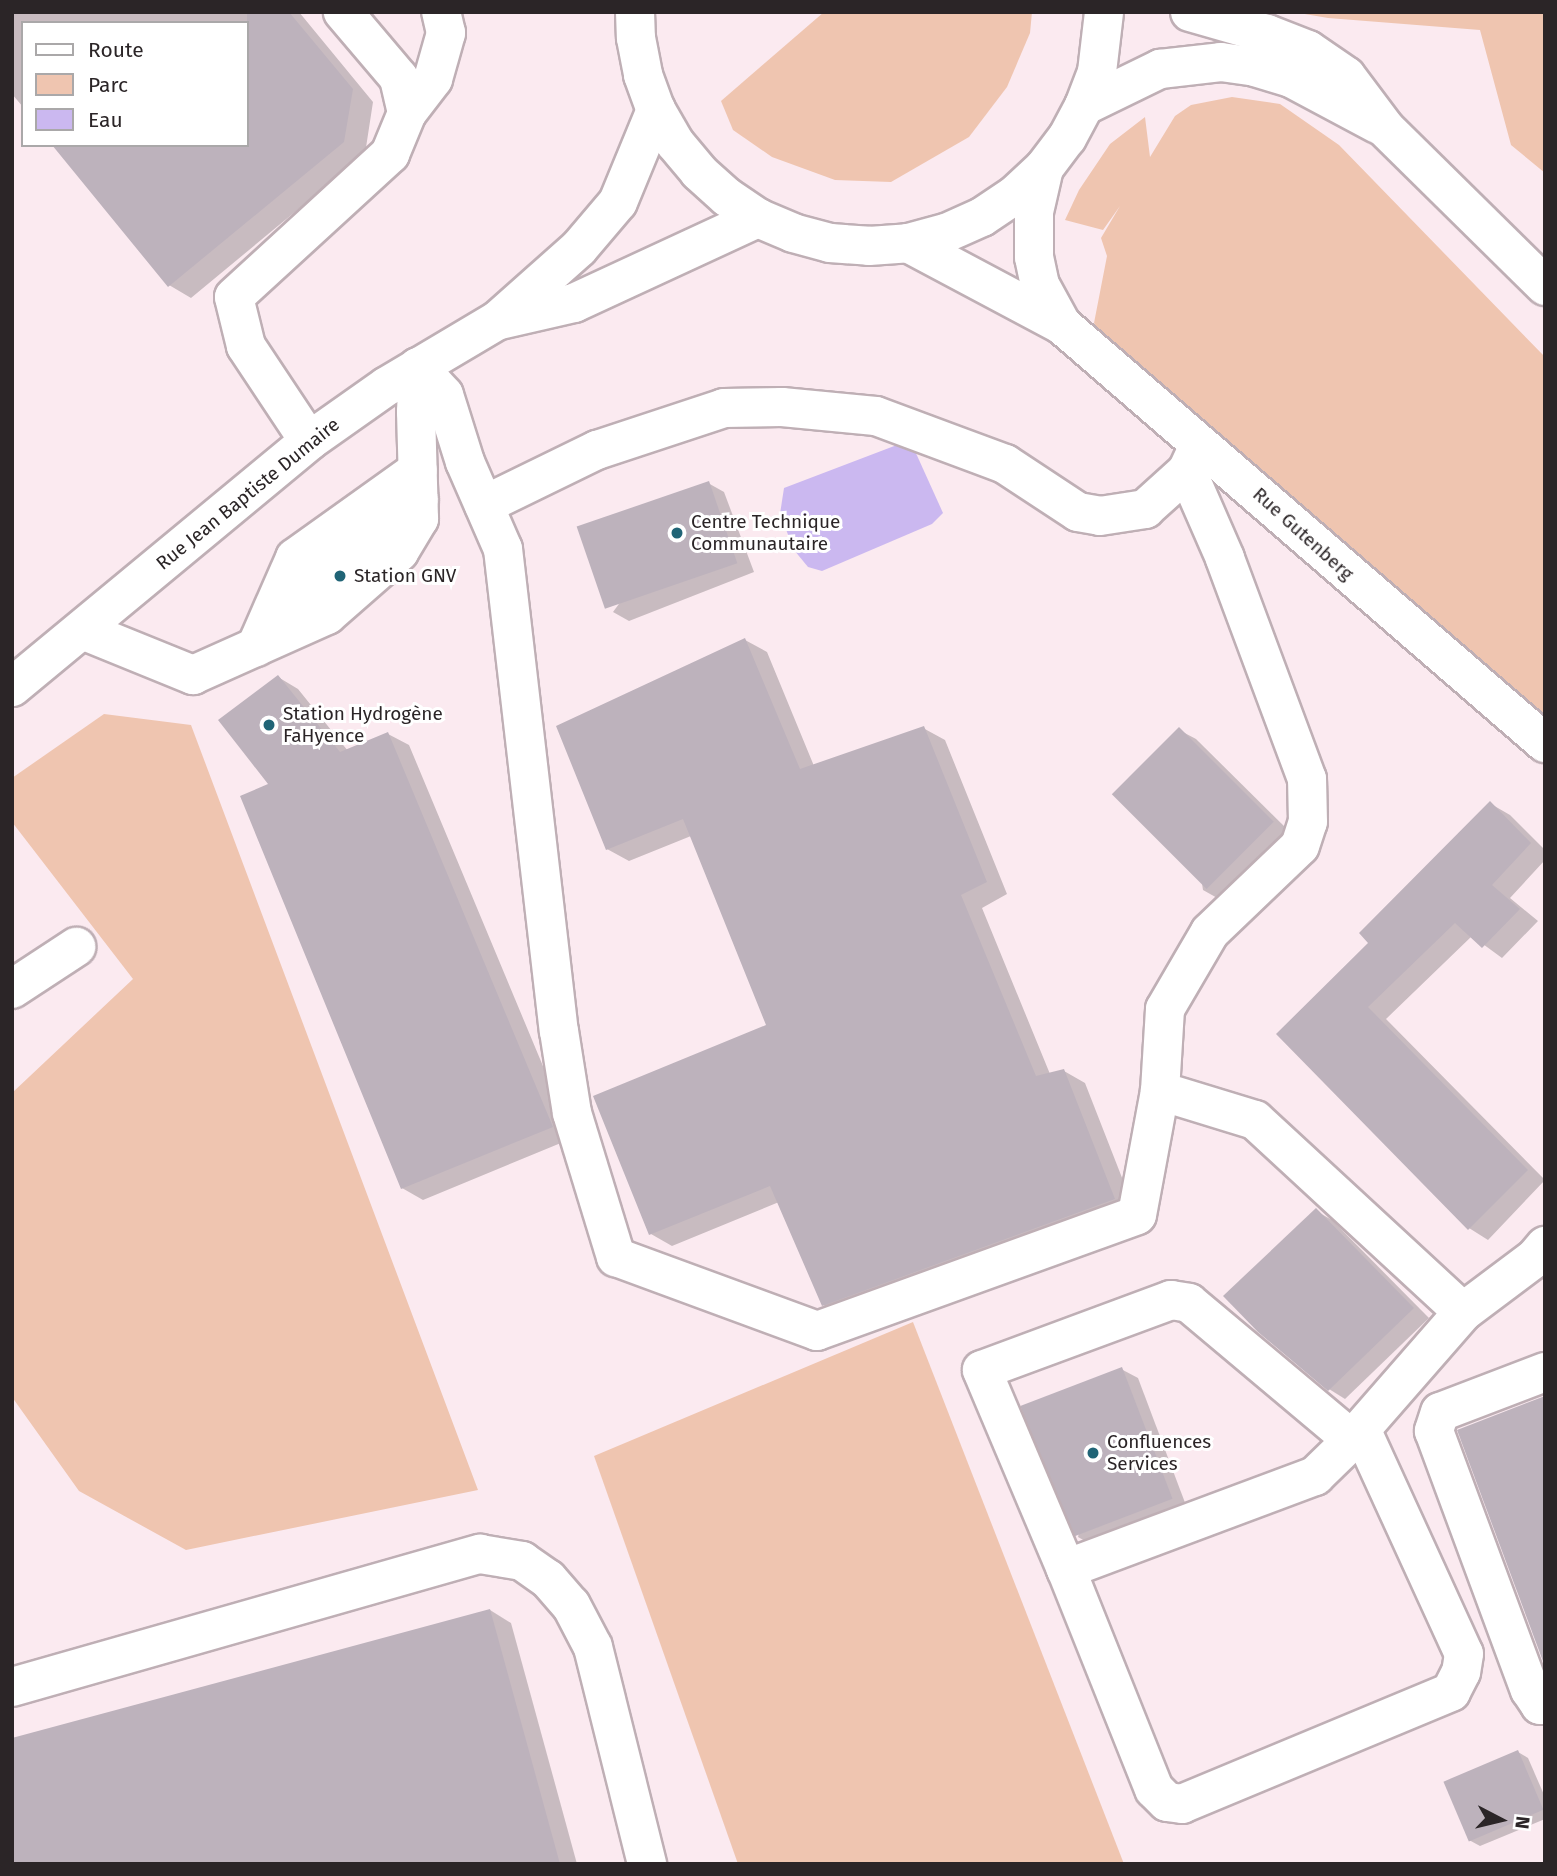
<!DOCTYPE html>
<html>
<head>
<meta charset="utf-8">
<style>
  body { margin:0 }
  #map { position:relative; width:1557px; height:1876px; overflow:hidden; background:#fbeaf0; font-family:"Fira Sans",sans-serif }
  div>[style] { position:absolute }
  .green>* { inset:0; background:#efc5b0 }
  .water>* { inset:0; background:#cbb8f0 }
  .shadow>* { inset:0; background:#0003 }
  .building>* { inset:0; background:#bdb2bc; transform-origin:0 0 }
  .roads { filter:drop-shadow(2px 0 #bfafb5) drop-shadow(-2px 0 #bfafb5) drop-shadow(0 2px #bfafb5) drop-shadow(0 -2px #bfafb5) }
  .minor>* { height:38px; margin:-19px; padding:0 19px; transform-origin:19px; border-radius:19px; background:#fff }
  .major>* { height:38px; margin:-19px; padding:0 19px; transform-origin:19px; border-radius:19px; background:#fff }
  .dots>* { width:19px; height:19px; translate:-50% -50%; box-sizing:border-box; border:4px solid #fff; border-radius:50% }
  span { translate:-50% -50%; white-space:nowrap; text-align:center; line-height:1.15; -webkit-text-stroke:6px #fff; paint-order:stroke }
  .street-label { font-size:19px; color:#2b2527 }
  .poi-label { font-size:19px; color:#2b2527 }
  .left { translate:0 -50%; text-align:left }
  .frame { position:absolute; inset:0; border:14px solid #2b2527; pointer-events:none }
  .legend { position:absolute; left:21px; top:21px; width:228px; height:126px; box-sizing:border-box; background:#fff; border:2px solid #aaa8a9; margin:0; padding:9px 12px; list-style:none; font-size:21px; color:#2b2527 }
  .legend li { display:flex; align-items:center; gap:14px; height:35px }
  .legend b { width:35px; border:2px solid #aaa8a9 }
  .north { position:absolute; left:1466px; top:1785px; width:70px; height:70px; -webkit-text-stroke:5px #fff; paint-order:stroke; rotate:97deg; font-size:19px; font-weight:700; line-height:28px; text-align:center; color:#2b2527 }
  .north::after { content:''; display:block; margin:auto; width:24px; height:32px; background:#2b2527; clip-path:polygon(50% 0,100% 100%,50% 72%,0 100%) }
</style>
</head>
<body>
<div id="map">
  <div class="green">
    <i style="clip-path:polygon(824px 12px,1032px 12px,1030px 33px,1007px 87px,969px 137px,891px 182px,835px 180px,772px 157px,733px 130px,721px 101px)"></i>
    <i style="clip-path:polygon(1293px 12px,1545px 12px,1545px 173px,1511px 145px,1480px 30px,1328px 18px)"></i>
    <i style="clip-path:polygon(1232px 97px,1280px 104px,1339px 145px,1545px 357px,1545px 725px,1117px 356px,1094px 323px,1107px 256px,1101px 238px,1120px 206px,1103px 230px,1065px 220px,1079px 190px,1110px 144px,1145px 117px,1150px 157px,1175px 116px,1191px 105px)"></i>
    <i style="clip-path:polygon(104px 714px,191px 725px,478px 1490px,186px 1550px,79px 1491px,12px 1397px,12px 1093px,133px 979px,12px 822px,12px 778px)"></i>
    <i style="clip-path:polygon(913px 1322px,1124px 1864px,738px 1864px,594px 1456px)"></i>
  </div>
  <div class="water">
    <i style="clip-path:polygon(910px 440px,943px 513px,932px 524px,822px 571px,808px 567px,794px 550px,780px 514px,784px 488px)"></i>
  </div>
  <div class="shadow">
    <i style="clip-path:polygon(12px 12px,299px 12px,373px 102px,365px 154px,191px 298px,169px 285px,247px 145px,247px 23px,23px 23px,23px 107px,12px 94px)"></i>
    <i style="clip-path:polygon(708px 483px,724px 492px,754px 572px,629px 621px,613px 612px)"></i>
    <i style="clip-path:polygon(745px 640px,767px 652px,814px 766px,923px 728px,945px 740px,1007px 894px,982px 908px,1050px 1074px,1064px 1071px,1085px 1083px,1135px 1211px,845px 1317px,823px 1305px,779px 1202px,672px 1246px,651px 1234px,768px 1026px,691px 836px,629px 861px,607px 849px)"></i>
    <i style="clip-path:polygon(278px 677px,298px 689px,348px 751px,388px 734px,409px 745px,573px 1138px,423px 1200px,402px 1188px,271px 784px)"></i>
    <i style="clip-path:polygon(1179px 730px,1196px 739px,1289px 831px,1219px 899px,1203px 890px)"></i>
    <i style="clip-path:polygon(1491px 804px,1510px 815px,1545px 850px,1545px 860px,1510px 898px,1538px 921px,1502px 958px,1472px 936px,1386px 1019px,1545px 1180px,1488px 1240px,1469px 1228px,1278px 1034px,1370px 943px)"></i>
    <i style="clip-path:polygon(1316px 1211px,1332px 1220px,1429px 1318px,1345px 1399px,1329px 1389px)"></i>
    <i style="clip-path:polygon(1121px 1369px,1138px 1378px,1187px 1508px,1094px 1546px,1078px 1537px)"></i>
    <i style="clip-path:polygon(490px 1610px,511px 1623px,577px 1864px,12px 1864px)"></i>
    <i style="clip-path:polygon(1518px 1752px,1528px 1758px,1545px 1797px,1545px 1819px,1480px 1846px,1469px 1840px)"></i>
  </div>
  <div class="building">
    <i style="clip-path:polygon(247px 12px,289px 12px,353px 89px,344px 142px,168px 287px,52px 145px,247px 145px)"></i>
    <i style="left:709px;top:481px;width:87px;height:140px;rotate:71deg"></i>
    <i style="clip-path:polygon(745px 638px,800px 769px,924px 726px,987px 882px,961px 895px,1036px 1076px,1064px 1069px,1115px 1199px,822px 1306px,770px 1186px,649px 1235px,593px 1096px,766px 1025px,683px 819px,606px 850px,556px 726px)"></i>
    <i style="clip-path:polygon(278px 675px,340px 752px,388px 732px,553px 1127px,401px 1189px,240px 796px,268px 784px,218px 720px)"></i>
    <i style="left:1179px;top:727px;width:134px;height:95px;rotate:45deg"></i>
    <i style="clip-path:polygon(1490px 801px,1531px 843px,1492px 885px,1520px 909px,1482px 948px,1455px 923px,1368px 1007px,1528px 1170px,1468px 1230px,1276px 1034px,1368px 943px,1359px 933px)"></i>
    <i style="clip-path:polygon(1316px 1208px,1414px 1308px,1328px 1391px,1258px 1332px,1223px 1296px)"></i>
    <i style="left:1122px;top:1367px;width:141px;height:109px;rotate:69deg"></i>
    <i style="clip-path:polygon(1545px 1396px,1545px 1664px,1544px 1664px,1457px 1430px)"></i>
    <i style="clip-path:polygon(490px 1609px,560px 1864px,12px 1864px,12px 1738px)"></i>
    <i style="left:1518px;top:1750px;width:65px;height:81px;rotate:67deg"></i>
  </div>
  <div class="roads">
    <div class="minor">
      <i style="left:407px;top:113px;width:43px;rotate:-52.6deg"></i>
      <i style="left:433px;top:79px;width:48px;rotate:-74.2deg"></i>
      <i style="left:446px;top:33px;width:22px;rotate:-103deg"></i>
      <i style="left:1044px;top:168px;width:45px;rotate:102.8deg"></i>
      <i style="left:1034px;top:212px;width:45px;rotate:90deg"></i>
      <i style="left:1034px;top:257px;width:29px;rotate:78deg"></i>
      <i style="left:1040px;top:285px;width:46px;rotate:61.2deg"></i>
      <i style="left:908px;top:243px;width:174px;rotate:28deg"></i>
      <i style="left:1062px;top:325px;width:639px;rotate:40.87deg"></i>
      <i style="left:500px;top:320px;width:76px;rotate:-12.9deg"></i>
      <i style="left:574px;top:303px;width:203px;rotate:-24.8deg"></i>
      <i style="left:418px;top:367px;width:38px;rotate:47deg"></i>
      <i style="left:444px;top:395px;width:70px;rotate:72.6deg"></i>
      <i style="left:465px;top:462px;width:95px;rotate:66.4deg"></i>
      <i style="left:503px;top:549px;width:485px;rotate:83.4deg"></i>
      <i style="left:559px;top:1031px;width:83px;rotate:81deg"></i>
      <i style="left:572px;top:1113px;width:151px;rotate:73deg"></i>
      <i style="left:616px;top:1257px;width:214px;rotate:20.2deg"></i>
      <i style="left:817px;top:1331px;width:340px;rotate:-19.9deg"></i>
      <i style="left:1137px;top:1215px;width:126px;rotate:-79.5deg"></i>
      <i style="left:1160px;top:1091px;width:82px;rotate:-86.5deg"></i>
      <i style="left:1165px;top:1009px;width:89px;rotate:-59.7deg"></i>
      <i style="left:1210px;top:932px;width:124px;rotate:-43.7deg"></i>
      <i style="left:1300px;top:846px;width:25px;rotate:-72deg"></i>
      <i style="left:1308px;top:822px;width:43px;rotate:-91.3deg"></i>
      <i style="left:1307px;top:779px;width:236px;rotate:-110.4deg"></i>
      <i style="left:1225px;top:558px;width:95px;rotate:-113.6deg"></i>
      <i style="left:309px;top:441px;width:114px;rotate:-123.6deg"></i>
      <i style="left:246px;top:346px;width:50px;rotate:-103.8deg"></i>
      <i style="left:234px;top:297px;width:212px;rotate:-42.5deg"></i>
      <i style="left:390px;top:154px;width:44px;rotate:-67.5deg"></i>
      <i style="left:407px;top:113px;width:36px;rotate:-103deg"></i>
      <i style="left:399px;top:78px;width:87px;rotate:-130.3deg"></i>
      <i style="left:484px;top:505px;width:126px;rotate:-26deg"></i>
      <i style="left:597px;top:450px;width:134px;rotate:-18.3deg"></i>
      <i style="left:724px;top:408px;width:58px;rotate:-1deg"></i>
      <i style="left:782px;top:407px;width:94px;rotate:5.5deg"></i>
      <i style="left:876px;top:416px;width:138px;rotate:20.4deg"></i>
      <i style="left:1005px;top:464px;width:87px;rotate:33.3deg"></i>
      <i style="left:1078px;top:512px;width:22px;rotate:10deg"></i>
      <i style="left:1100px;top:516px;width:46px;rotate:-8.8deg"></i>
      <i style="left:1145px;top:509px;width:57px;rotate:-42.1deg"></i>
      <i style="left:1187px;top:471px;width:23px;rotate:-65deg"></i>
      <i style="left:273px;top:610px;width:183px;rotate:-37.2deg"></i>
      <i style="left:82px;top:630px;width:120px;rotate:22.1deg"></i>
      <i style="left:193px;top:675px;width:147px;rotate:-24.1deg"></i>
      <i style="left:327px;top:615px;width:96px;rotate:-41.2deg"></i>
      <i style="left:399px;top:552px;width:39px;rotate:-59deg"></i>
      <i style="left:419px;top:519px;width:107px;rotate:-91.6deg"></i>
      <i style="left:416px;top:412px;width:45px;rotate:-87.5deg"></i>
      <i style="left:256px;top:647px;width:97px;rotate:-66.3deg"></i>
      <i style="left:295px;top:558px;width:151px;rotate:-35.6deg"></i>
      <i style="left:12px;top:687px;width:386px;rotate:-39.6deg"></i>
      <i style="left:309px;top:441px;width:95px;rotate:-35.2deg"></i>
      <i style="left:387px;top:386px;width:129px;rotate:-30.7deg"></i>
      <i style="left:498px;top:320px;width:108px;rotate:-41.6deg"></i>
      <i style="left:579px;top:248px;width:60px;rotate:-49.7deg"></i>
      <i style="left:618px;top:202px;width:100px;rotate:-67.6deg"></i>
      <i style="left:12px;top:989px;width:77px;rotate:-33.3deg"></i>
      <i style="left:1160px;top:1091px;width:99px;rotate:17deg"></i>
      <i style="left:1255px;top:1120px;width:283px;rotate:42.7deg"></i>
      <i style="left:1463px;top:1312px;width:90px;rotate:-36.9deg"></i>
      <i style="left:1535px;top:1258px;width:16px;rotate:-50deg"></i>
      <i style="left:1545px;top:1372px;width:112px;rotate:159.1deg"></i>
      <i style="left:1440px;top:1412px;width:20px;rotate:108deg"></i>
      <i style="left:1434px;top:1431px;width:276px;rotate:69.7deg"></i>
      <i style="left:1530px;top:1690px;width:18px;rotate:56deg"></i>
      <i style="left:1540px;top:1705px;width:5px"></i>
      <i style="left:1361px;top:1429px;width:247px;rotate:65.4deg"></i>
      <i style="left:1464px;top:1654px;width:18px;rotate:99deg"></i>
      <i style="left:1461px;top:1672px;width:22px;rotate:117deg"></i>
      <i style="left:1451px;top:1692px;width:291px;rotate:157.4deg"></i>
      <i style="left:1182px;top:1804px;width:15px;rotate:-172deg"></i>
      <i style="left:1167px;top:1802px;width:18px;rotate:-135deg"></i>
      <i style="left:1154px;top:1789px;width:237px;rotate:-111.8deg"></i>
      <i style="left:1066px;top:1569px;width:266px;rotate:-20.5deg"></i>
      <i style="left:1315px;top:1476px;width:52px;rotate:-44.2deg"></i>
      <i style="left:1352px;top:1440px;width:14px;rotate:-51deg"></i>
      <i style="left:1361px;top:1429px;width:155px;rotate:-48.9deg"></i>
      <i style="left:1066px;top:1569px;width:216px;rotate:-112.9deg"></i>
      <i style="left:982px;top:1370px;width:202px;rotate:-20.3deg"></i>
      <i style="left:1171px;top:1300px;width:18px;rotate:9deg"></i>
      <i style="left:1189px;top:1303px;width:213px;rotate:40deg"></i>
      <i style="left:12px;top:1687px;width:487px;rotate:-15.9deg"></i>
      <i style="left:480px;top:1554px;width:43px;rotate:9.5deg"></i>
      <i style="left:522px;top:1561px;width:32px;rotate:35deg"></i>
      <i style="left:548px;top:1579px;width:35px;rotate:49deg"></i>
      <i style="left:571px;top:1605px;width:47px;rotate:62.4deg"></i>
      <i style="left:593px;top:1647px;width:224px;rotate:76deg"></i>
    </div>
    <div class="major">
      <i style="left:635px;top:12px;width:26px;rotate:88deg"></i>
      <i style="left:636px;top:38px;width:38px;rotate:79deg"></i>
      <i style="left:643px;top:75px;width:37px;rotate:70deg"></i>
      <i style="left:656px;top:110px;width:38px;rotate:60deg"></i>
      <i style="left:675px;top:143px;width:38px;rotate:50deg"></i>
      <i style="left:699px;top:172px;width:38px;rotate:42deg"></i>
      <i style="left:727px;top:197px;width:37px;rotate:34deg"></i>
      <i style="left:758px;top:218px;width:38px;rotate:23deg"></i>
      <i style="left:793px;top:233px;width:38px;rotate:15deg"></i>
      <i style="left:830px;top:243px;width:39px;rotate:4deg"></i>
      <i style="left:869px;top:246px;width:39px;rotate:-4deg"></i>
      <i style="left:908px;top:243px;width:39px;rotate:-15deg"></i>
      <i style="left:946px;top:233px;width:39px;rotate:-24deg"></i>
      <i style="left:982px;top:217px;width:40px;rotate:-34deg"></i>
      <i style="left:1015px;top:195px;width:40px;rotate:-43deg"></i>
      <i style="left:1044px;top:168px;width:38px;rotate:-53deg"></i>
      <i style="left:1067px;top:138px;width:36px;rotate:-62deg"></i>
      <i style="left:1084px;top:106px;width:36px;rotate:-69deg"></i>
      <i style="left:1097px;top:72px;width:60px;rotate:-83.3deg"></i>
      <i style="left:1190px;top:12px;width:80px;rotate:15.9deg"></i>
      <i style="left:1267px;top:34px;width:44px;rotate:21.3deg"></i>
      <i style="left:1308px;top:50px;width:46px;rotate:34.4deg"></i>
      <i style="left:1346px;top:76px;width:65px;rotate:53.1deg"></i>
      <i style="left:1385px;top:128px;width:225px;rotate:44.6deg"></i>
      <i style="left:1084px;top:106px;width:85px;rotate:-26deg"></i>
      <i style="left:1160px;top:69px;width:61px;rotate:-6.5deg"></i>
      <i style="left:1221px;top:62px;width:34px;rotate:8deg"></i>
      <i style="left:1255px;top:67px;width:38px;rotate:17deg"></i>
      <i style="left:1291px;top:78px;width:98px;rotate:28.1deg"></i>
    </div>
  </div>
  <div class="dots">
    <i style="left:677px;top:533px;background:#206476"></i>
    <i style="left:340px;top:576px;background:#206476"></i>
    <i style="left:269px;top:725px;background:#206476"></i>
    <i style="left:1093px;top:1453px;background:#206476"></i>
  </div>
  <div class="street-label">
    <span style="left:248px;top:494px;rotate:-39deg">Rue Jean Baptiste Dumaire</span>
    <span style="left:1303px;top:534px;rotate:42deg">Rue Gutenberg</span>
  </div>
  <div class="poi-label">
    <span class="left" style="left:691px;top:533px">Centre Technique<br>Communautaire</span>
    <span class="left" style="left:354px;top:576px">Station GNV</span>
    <span class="left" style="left:283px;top:725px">Station Hydrogène<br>FaHyence</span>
    <span class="left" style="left:1107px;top:1453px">Confluences<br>Services</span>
  </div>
  <div class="frame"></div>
  <ul class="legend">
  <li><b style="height:9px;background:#fff"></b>Route</li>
  <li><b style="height:19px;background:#efc5b0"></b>Parc</li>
  <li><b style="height:19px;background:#cbb8f0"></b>Eau</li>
  </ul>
  <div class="north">N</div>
</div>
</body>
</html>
